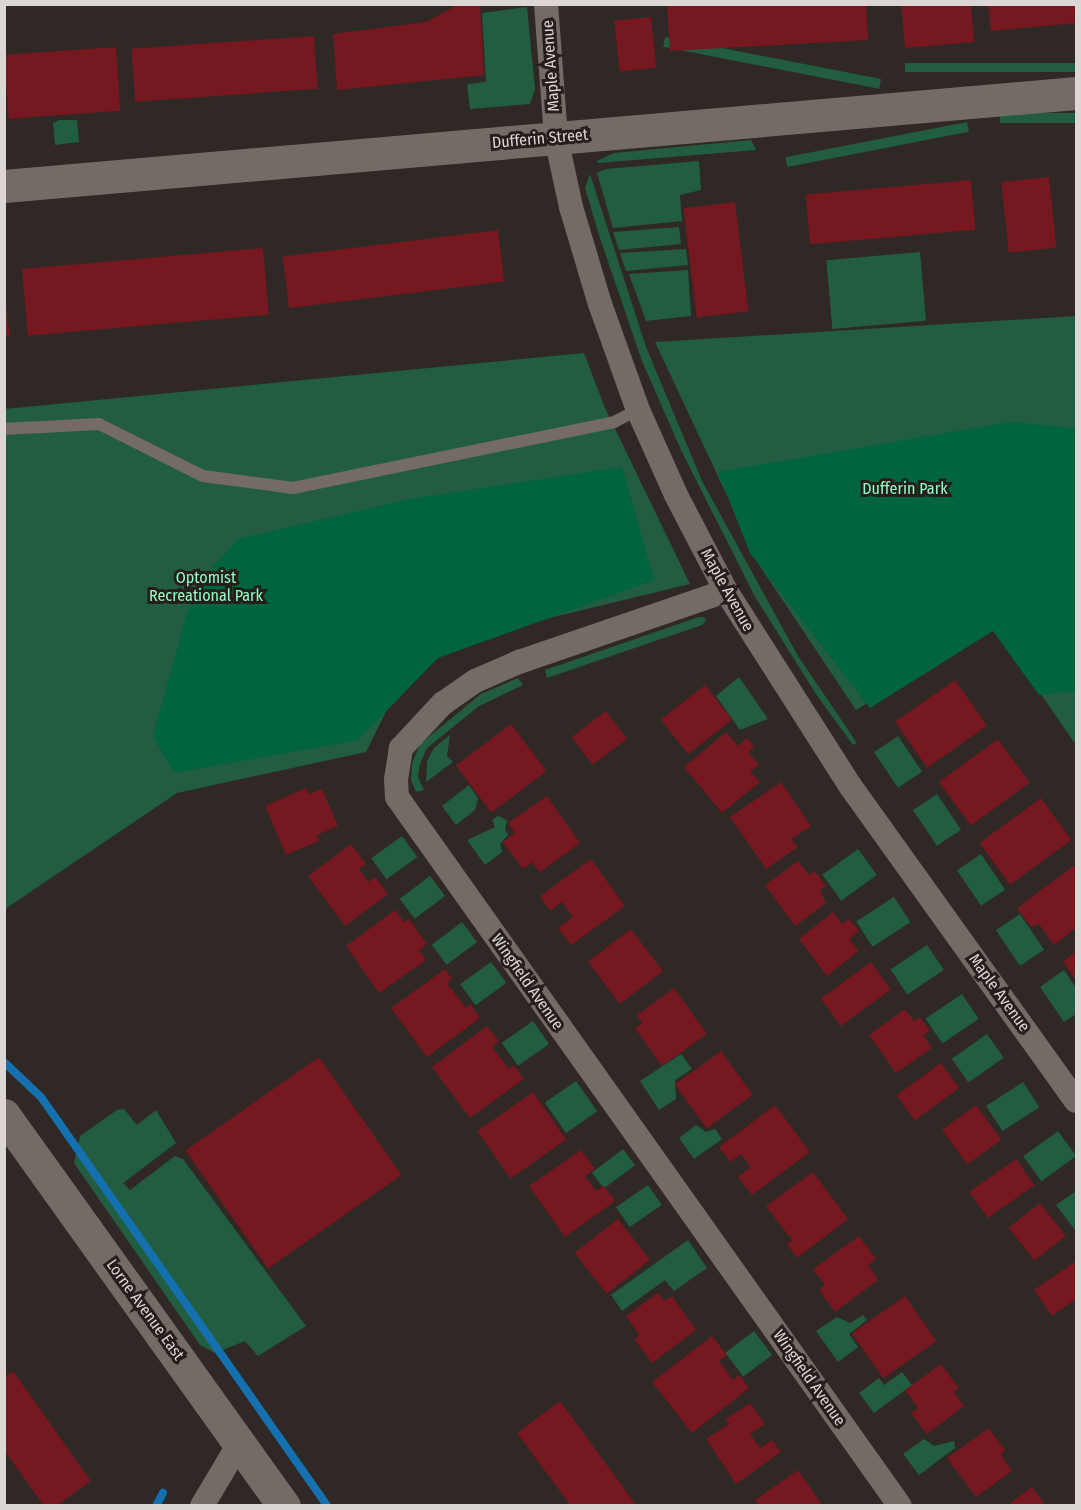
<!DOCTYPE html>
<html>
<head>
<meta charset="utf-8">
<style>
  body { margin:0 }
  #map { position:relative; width:1081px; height:1510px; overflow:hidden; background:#2f2824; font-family:"Fira Sans Condensed",sans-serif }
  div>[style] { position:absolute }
  .green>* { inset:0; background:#225d41; transform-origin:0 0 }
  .forest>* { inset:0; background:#00643f }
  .stream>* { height:8px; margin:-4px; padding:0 4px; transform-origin:4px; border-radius:4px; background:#1570b0 }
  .building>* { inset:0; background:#75181f; transform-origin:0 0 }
  .lane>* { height:12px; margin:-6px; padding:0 6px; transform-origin:6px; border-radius:6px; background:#746b67 }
  .street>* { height:24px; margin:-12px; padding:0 12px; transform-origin:12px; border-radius:12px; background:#746b67 }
  .secondary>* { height:33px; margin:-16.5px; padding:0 16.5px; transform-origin:16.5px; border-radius:16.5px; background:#746b67 }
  span { translate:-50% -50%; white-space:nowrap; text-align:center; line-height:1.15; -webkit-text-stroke:6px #251e1b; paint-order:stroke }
  .street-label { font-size:16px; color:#dcd7d4 }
  .park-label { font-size:16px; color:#92fcc4 }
  .frame { position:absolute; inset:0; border:6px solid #dcd7d4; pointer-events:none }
</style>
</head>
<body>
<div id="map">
  <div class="green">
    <i style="clip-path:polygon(527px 7px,535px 89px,530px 104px,470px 109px,467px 84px,486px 82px,482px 13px)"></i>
    <i style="left:1076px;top:63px;width:9px;height:171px;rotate:90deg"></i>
    <i style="left:881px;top:79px;width:10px;height:220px;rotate:101deg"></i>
    <i style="left:1076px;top:113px;width:10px;height:76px;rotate:90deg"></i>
    <i style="clip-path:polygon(59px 120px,77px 120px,79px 142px,55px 145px,53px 123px)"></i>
    <i style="left:967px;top:122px;width:10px;height:185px;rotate:79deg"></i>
    <i style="clip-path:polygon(751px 140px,756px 150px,598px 163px,597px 161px,614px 153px)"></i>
    <i style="clip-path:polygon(699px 161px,701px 190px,680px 195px,682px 221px,613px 228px,597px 173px,606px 169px)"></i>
    <i style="clip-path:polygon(590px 174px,646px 347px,702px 481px,798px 656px,857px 743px,853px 745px,816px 694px,754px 595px,681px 450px,642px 361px,599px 235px,585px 188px)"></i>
    <i style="clip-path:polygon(679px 227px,681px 244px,619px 250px,613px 232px)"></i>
    <i style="clip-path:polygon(686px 249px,688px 265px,626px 271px,620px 253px)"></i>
    <i style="left:920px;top:252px;width:69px;height:94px;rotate:85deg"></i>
    <i style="clip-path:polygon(688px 270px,691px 316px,646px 321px,629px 274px)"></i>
    <i style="clip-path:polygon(1076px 316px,1076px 745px,994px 626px,856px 710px,761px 568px,655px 342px)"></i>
    <i style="clip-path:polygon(584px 353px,605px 408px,690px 584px,438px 645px,398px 687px,366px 752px,177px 793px,5px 909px,4px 409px)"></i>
    <i style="clip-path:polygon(699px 617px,704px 617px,706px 621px,702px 625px,547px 678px,545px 670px)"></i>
    <i style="clip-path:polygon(739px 677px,768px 719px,740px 730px,716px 696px)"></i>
    <i style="clip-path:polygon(518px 678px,523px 685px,479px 706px,427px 748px,420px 764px,418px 777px,424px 790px,416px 792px,411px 780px,412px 763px,420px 744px,481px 694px)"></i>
    <i style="clip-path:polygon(450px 735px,447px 756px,453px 762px,426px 782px,427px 761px,434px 748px)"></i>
    <i style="left:898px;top:736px;width:43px;height:29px;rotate:56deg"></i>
    <i style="clip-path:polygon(469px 785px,478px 798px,475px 810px,456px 825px,442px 806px)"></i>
    <i style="left:937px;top:794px;width:43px;height:29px;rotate:56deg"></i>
    <i style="clip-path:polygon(498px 816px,507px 820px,505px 830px,508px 835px,500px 844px,502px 852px,485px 865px,467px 840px,495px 827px,492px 820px)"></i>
    <i style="left:402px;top:836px;width:26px;height:38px;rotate:54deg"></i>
    <i style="left:858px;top:849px;width:32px;height:44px;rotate:54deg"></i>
    <i style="left:981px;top:854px;width:43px;height:29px;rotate:56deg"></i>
    <i style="left:430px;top:876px;width:25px;height:38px;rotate:53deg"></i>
    <i style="left:894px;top:897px;width:30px;height:45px;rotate:57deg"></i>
    <i style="left:1020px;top:914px;width:43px;height:29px;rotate:56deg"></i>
    <i style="left:462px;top:922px;width:25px;height:38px;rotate:53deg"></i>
    <i style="left:927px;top:945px;width:30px;height:44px;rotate:56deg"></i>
    <i style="left:491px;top:962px;width:26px;height:38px;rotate:54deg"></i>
    <i style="clip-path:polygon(1064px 970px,1076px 988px,1076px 1014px,1064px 1022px,1040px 987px)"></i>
    <i style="left:962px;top:994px;width:30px;height:44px;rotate:56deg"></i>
    <i style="left:533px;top:1021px;width:28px;height:38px;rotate:55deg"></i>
    <i style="left:987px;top:1034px;width:29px;height:43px;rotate:55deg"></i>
    <i style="clip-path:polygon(681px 1054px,692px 1069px,675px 1080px,676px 1099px,659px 1110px,640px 1081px)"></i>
    <i style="left:576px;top:1081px;width:37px;height:38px;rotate:55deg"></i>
    <i style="left:1023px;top:1082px;width:30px;height:44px;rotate:57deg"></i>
    <i style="clip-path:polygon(124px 1109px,137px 1125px,156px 1110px,176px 1143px,123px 1183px,130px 1190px,175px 1156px,183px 1159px,306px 1326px,258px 1356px,245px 1341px,215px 1353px,200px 1345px,74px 1163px,80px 1136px,117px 1110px)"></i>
    <i style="clip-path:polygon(696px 1125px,706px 1132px,715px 1129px,722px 1139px,694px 1159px,679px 1138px)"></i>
    <i style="left:1058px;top:1131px;width:31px;height:43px;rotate:54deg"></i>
    <i style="left:623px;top:1149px;width:20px;height:39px;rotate:53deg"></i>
    <i style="left:648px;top:1185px;width:24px;height:39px;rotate:55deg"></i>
    <i style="clip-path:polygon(1076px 1191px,1076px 1229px,1075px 1230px,1056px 1205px)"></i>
    <i style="clip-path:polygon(688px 1240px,707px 1268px,674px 1291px,665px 1280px,622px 1311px,611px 1295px)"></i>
    <i style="clip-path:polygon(863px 1315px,867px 1320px,849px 1334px,858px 1347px,838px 1362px,816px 1331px,837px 1317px,850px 1323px)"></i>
    <i style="left:754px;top:1331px;width:30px;height:36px;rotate:53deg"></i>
    <i style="clip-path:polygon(902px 1372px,912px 1385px,874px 1413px,859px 1393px,879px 1378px,884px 1385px)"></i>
    <i style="clip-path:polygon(924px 1439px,934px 1446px,954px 1441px,955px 1448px,919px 1475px,903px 1454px)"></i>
  </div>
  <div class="forest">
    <i style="clip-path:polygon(1011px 422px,1076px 428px,1076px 691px,1039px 695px,993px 631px,870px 708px,750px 553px,718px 472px)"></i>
    <i style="clip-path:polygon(622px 467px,654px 580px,438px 658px,358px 740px,174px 773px,153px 736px,187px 613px,209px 572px,238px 539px,410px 499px)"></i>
  </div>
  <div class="stream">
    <i style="left:4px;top:1062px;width:51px;rotate:43.4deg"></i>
    <i style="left:41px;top:1097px;width:499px;rotate:55deg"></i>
    <i style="left:156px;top:1506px;width:15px;rotate:-62deg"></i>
  </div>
  <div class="building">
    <i style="clip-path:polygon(459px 4px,480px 4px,484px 75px,337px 90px,333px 34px,426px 22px)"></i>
    <i style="clip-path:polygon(667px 4px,866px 4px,868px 40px,670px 51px)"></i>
    <i style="clip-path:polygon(901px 4px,971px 4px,974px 42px,905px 48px)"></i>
    <i style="clip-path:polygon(988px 4px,1076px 4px,1076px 23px,991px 31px)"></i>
    <i style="left:651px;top:17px;width:51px;height:37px;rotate:84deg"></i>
    <i style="left:314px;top:36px;width:53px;height:183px;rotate:86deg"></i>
    <i style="left:116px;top:47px;width:64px;height:112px;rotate:86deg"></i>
    <i style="left:1049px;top:177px;width:71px;height:48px;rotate:84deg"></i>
    <i style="left:971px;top:180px;width:50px;height:166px;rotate:85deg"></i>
    <i style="left:735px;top:202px;width:110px;height:52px;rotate:83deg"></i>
    <i style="left:498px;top:230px;width:52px;height:217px;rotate:83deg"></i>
    <i style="left:263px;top:248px;width:67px;height:242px;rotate:85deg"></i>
    <i style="clip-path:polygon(4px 294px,10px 335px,4px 335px)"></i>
    <i style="left:955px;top:680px;width:56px;height:73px;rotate:55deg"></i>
    <i style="left:705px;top:685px;width:44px;height:56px;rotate:52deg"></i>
    <i style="left:606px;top:711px;width:35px;height:43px;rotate:53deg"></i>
    <i style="left:511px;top:724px;width:59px;height:69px;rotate:53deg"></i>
    <i style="clip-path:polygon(726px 732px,738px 746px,747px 738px,754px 747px,748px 752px,759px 765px,750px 771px,760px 782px,722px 813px,684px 767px)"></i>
    <i style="left:998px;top:739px;width:54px;height:73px;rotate:54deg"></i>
    <i style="clip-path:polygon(781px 782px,811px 826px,791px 839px,798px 847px,766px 869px,730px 817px)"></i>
    <i style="clip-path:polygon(306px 788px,308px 794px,322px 789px,338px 826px,317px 835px,319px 841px,286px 855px,265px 806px)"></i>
    <i style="clip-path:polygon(547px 796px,580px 843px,540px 872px,532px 862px,523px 869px,503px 842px,515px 833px,508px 823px)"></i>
    <i style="left:1041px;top:798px;width:52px;height:76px;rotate:54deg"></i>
    <i style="clip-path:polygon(351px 844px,366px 864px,359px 869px,368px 882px,375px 877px,388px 894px,345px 926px,308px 876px)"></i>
    <i style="clip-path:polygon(591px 859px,625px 906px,571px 945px,558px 928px,573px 917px,562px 902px,550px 911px,540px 896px)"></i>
    <i style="clip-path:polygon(798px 861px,809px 875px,815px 871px,826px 886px,820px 890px,826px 903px,795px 926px,765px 885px)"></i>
    <i style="clip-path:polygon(1076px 864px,1076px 928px,1054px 945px,1039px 924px,1031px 927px,1017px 908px)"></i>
    <i style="clip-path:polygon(395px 910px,404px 922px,409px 919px,427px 944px,419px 950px,426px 960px,379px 993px,346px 946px)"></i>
    <i style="clip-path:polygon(833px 912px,842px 924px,849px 919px,859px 931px,849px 939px,859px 951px,827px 976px,799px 939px)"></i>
    <i style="left:631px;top:929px;width:53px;height:54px;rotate:53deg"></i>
    <i style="clip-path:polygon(1076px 951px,1076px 980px,1063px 962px)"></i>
    <i style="left:871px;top:962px;width:34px;height:62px;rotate:54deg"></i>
    <i style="clip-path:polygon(445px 969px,452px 979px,447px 983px,466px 1008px,470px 1004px,480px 1018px,427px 1057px,391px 1008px)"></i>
    <i style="clip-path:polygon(674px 988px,707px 1034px,662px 1066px,635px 1028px,642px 1023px,637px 1015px)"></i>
    <i style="clip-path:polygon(905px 1009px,914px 1021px,920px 1017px,930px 1031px,923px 1035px,932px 1048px,896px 1073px,869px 1035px)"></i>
    <i style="clip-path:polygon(487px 1026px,499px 1041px,492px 1047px,509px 1069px,514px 1065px,524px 1079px,470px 1118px,432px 1067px)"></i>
    <i style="left:721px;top:1051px;width:54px;height:57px;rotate:54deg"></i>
    <i style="left:319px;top:1057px;width:144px;height:163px;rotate:55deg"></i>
    <i style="left:941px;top:1063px;width:31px;height:55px;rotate:54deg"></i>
    <i style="left:533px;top:1092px;width:58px;height:68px;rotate:55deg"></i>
    <i style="clip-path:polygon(775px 1105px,810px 1152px,752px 1195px,738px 1177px,751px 1167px,741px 1154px,730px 1162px,719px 1147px)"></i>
    <i style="left:976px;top:1105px;width:43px;height:42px;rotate:54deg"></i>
    <i style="clip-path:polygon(581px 1150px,595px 1169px,585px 1176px,596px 1191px,604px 1186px,615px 1201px,565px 1237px,529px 1186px)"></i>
    <i style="left:1016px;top:1159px;width:32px;height:57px;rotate:55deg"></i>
    <i style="clip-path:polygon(813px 1172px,848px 1219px,797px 1258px,787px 1244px,792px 1240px,766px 1206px)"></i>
    <i style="left:1040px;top:1203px;width:42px;height:40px;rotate:52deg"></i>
    <i style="left:618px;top:1219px;width:52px;height:55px;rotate:52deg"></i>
    <i style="clip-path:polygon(859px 1236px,876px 1259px,868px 1265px,878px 1280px,835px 1312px,819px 1290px,825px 1285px,813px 1269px)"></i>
    <i style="clip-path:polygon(1076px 1261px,1076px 1299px,1052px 1316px,1034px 1290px)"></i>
    <i style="clip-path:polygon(658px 1293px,664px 1301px,672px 1296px,696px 1330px,652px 1363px,635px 1340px,639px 1335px,626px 1316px)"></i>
    <i style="left:905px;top:1296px;width:55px;height:65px;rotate:55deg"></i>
    <i style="clip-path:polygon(712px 1336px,727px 1355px,719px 1361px,733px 1380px,739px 1375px,749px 1388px,692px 1433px,652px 1382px)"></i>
    <i style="clip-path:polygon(941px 1364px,959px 1388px,954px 1392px,964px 1406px,927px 1434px,911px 1413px,918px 1408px,905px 1390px)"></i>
    <i style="clip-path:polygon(13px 1371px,91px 1481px,56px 1506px,44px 1506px,4px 1450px,4px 1378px)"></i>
    <i style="clip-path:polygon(560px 1401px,637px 1506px,571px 1506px,517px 1433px)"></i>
    <i style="clip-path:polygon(750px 1403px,765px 1424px,750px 1434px,760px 1448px,772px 1440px,781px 1452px,736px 1484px,706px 1439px,729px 1424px,726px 1419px)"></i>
    <i style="clip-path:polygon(989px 1428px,1005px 1450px,1001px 1455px,1012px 1471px,976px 1497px,947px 1458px)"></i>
    <i style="clip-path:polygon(798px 1470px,823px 1506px,759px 1506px,755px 1500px)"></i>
    <i style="clip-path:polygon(1032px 1487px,1046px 1506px,1006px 1506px)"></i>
  </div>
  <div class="lane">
    <i style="left:4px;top:429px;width:95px;rotate:-3deg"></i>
    <i style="left:99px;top:424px;width:116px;rotate:26.6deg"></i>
    <i style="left:203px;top:476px;width:91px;rotate:7.6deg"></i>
    <i style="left:293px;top:488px;width:328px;rotate:-11.6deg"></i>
    <i style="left:614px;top:422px;width:27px;rotate:-27deg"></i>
  </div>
  <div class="street">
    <i style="left:546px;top:4px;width:134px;rotate:85.7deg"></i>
    <i style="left:556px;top:138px;width:71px;rotate:77.7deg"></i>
    <i style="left:571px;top:207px;width:101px;rotate:73.4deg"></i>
    <i style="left:600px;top:304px;width:113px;rotate:70.3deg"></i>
    <i style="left:638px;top:410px;width:93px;rotate:65.9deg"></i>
    <i style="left:676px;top:495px;width:108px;rotate:62.5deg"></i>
    <i style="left:726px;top:591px;width:232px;rotate:57.5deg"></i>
    <i style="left:851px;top:787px;width:386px;rotate:54.4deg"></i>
    <i style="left:726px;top:591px;width:217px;rotate:161.1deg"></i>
    <i style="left:521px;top:661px;width:50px;rotate:156.5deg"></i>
    <i style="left:475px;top:681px;width:39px;rotate:145deg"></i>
    <i style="left:443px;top:703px;width:62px;rotate:133deg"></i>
    <i style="left:401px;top:748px;width:31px;rotate:99deg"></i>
    <i style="left:396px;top:779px;width:18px;rotate:87deg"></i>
    <i style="left:397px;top:797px;width:869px;rotate:54.65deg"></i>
    <i style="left:202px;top:1506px;width:74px;rotate:-59.3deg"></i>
  </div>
  <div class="secondary">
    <i style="left:4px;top:186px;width:1076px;rotate:-4.96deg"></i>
    <i style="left:4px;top:1115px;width:481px;rotate:54.4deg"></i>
  </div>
  <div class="street-label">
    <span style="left:551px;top:66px;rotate:-94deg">Maple Avenue</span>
    <span style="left:540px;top:139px;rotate:-5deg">Dufferin Street</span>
    <span style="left:727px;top:590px;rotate:61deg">Maple Avenue</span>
    <span style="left:527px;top:982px;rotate:55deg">Wingfield Avenue</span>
    <span style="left:999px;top:993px;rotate:54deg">Maple Avenue</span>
    <span style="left:145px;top:1310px;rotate:54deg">Lorne Avenue East</span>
    <span style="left:809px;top:1378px;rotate:55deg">Wingfield Avenue</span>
  </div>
  <div class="park-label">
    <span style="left:905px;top:489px">Dufferin Park</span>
    <span style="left:206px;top:587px">Optomist<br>Recreational Park</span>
  </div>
  <div class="frame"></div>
</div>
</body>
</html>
